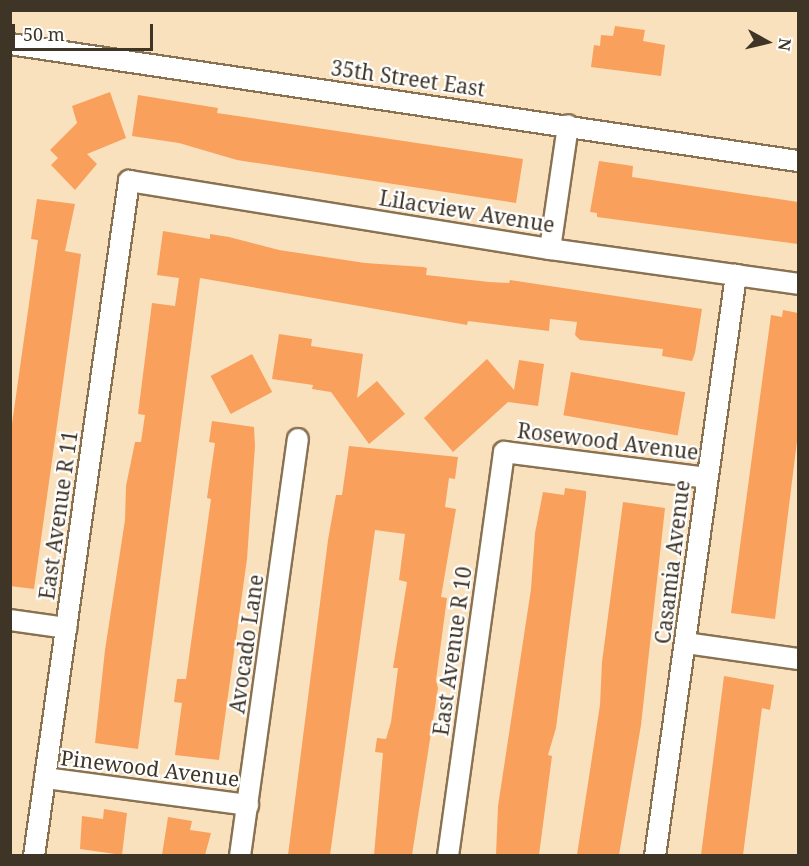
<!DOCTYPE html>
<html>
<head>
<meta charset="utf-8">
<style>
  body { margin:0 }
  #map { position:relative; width:809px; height:866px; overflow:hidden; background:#fae1bd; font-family:"Noto Serif",serif }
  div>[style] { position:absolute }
  .building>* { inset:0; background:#f8a05c; transform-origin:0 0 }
  .roads { filter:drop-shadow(2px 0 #897252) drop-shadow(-2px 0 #897252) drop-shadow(0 2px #897252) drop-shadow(0 -2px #897252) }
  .minor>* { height:20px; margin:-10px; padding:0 10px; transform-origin:10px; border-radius:10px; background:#fff }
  span { translate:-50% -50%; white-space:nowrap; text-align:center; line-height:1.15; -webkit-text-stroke:4.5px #fff; paint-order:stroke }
  .street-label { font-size:21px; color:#3f3527 }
  .frame { position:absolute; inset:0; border:12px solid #3f3527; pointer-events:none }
  .north { position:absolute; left:737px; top:12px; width:60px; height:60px; -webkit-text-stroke:4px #fff; paint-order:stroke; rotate:98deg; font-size:16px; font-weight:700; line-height:24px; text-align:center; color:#3f3527 }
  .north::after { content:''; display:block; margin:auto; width:21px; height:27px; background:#3f3527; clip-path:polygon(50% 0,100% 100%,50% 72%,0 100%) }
  .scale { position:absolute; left:12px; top:24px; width:141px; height:27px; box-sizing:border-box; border:3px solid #3f3527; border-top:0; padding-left:8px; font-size:18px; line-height:21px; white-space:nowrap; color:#3f3527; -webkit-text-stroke:4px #fff; paint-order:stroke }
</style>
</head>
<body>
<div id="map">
  <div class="building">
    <i style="clip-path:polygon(615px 26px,645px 30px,643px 41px,665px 45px,661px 76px,591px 67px,594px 45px,600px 46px,601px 35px,613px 36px)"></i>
    <i style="clip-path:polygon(110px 92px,126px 138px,87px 154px,97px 164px,75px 190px,51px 165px,58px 158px,50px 150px,77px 123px,72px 106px)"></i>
    <i style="clip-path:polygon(138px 95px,218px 108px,217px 113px,523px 159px,516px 203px,237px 160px,179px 143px,132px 136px)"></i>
    <i style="clip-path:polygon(599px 161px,633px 166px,632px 177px,798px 202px,798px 244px,597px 217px,597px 213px,590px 212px)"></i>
    <i style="clip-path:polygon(37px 199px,75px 204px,65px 251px,81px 254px,34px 589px,10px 586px,10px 438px,38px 240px,31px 239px)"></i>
    <i style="clip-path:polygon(163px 231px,210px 239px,210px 234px,229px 237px,279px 250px,365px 263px,423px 267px,427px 268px,426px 275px,489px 282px,509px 283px,510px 280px,702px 309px,695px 353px,692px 361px,662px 356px,663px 349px,580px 340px,575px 335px,577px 322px,550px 319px,549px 331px,468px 321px,467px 325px,200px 278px,138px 749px,95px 743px,105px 650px,125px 520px,126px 486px,135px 442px,141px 442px,145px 415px,138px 414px,152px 303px,175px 306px,179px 278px,157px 275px)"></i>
    <i style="clip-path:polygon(783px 310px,798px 313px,798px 433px,775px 619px,731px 613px,771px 315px,782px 317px)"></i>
    <i style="clip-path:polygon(279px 334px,312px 339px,311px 346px,363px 354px,357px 398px,377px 381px,405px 414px,369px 444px,331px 392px,312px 389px,313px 385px,272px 379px)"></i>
    <i style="left:252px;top:354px;width:43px;height:47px;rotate:62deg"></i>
    <i style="clip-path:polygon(487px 359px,514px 390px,519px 360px,544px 364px,538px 406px,508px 402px,453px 452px,424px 418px)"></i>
    <i style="left:571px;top:372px;width:116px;height:44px;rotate:10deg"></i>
    <i style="clip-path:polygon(212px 421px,254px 427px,255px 446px,247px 559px,219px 760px,175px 755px,182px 703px,174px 702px,177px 679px,186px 679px,211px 499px,207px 498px,215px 443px,209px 442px)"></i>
    <i style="clip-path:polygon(349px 446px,458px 457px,455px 479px,449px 478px,445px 507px,456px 509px,441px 597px,447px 598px,436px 680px,438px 688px,412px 855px,374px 855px,383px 753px,375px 752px,377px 738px,386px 739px,391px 722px,398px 668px,393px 668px,407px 582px,399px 580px,405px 534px,375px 530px,330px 855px,288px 855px,328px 540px,336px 495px,342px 495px)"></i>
    <i style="clip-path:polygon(565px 488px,586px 491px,586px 497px,556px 728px,548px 755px,552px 756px,539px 855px,496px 855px,498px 806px,531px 589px,535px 533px,543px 492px,564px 495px)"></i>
    <i style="clip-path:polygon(623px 502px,665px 508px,641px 725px,619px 855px,577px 855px,600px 705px,602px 662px)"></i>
    <i style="clip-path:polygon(724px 676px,774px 685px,770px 710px,762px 708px,761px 715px,743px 855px,701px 855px)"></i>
    <i style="clip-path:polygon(104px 809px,127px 813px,122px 855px,80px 849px,82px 816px,103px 819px)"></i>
    <i style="clip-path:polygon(168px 817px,192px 821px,190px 830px,211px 833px,205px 855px,162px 855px)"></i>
  </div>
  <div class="roads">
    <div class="minor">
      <i style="left:10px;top:44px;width:797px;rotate:8.45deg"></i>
      <i style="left:550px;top:249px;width:125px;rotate:-81.7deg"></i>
      <i style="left:10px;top:620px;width:57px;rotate:8.1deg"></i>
      <i style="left:686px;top:643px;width:113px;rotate:8.1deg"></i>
      <i style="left:45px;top:778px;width:205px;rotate:7.6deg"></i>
      <i style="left:34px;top:856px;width:682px;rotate:-81.99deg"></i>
      <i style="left:129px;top:181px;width:426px;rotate:9.2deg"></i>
      <i style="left:550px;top:249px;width:250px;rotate:8deg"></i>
      <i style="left:240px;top:856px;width:421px;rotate:-82.1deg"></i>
      <i style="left:448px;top:856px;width:408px;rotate:-82.1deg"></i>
      <i style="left:504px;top:452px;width:204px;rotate:7.3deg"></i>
      <i style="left:655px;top:856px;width:587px;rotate:-82.06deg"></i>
    </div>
  </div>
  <div class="street-label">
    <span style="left:408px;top:78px;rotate:8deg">35th Street East</span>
    <span style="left:467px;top:211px;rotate:9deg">Lilacview Avenue</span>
    <span style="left:608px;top:441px;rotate:7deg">Rosewood Avenue</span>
    <span style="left:58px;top:515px;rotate:-82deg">East Avenue R 11</span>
    <span style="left:672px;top:562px;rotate:-83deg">Casamia Avenue</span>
    <span style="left:246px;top:644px;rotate:-82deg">Avocado Lane</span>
    <span style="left:452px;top:651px;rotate:-82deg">East Avenue R 10</span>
    <span style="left:150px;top:768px;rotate:7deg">Pinewood Avenue</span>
  </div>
  <div class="frame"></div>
  <div class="north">N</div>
  <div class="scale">50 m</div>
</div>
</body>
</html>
